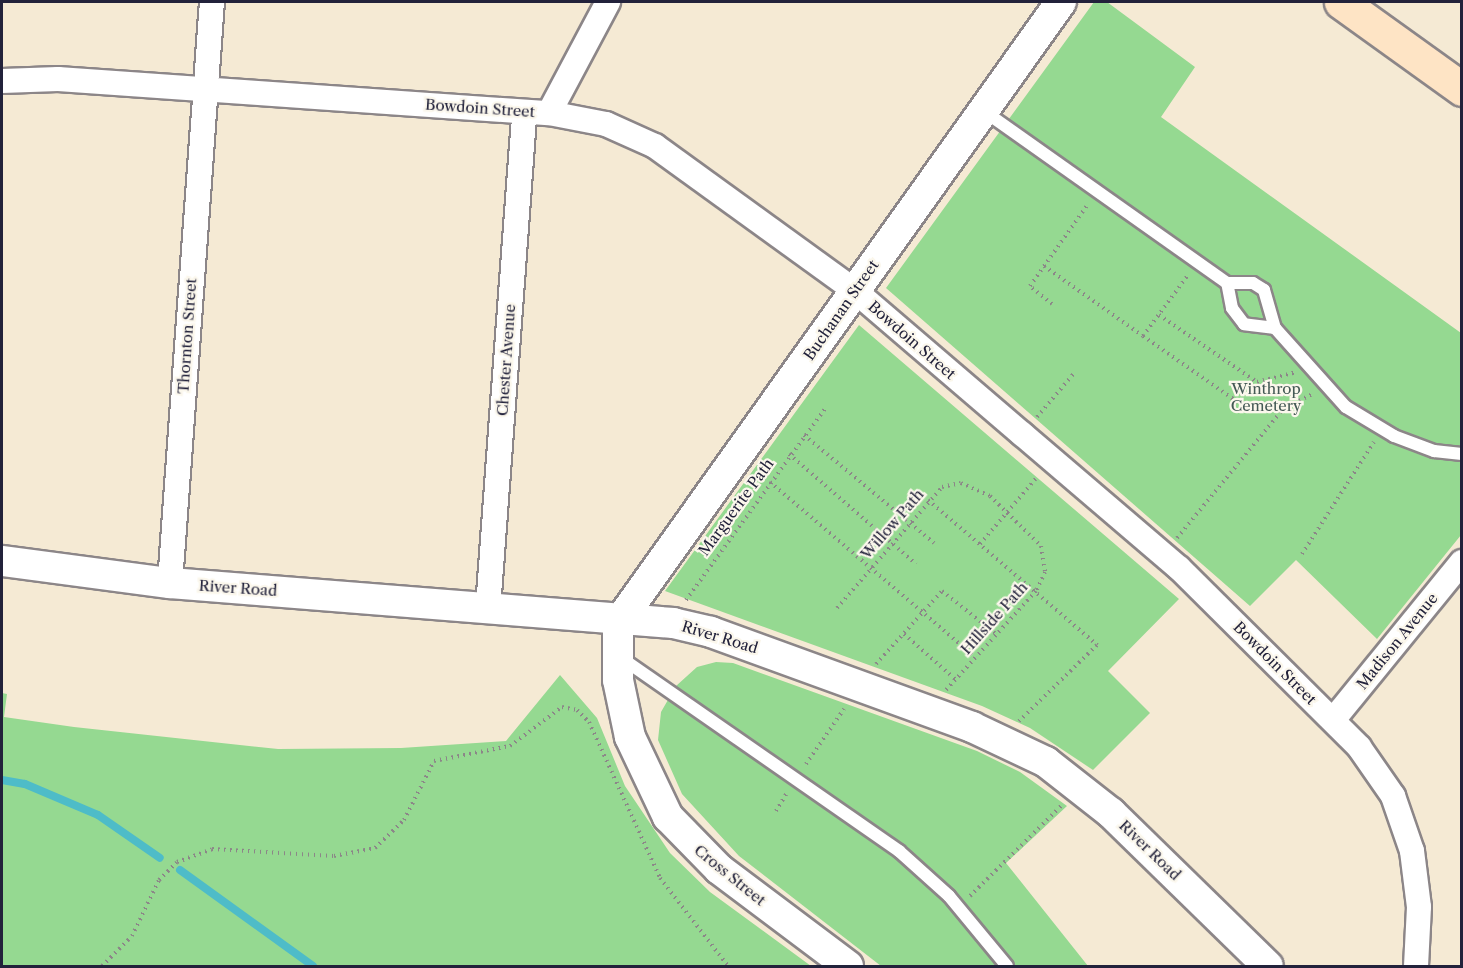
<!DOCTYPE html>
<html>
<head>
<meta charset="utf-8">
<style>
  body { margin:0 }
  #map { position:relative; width:1463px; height:968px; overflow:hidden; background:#f5ead4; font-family:"Libre Caslon Text",serif }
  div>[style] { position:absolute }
  .green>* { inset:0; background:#95d991 }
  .stream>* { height:8px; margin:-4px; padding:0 4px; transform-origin:4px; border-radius:4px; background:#4ebcc8 }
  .path>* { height:4px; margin-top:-2px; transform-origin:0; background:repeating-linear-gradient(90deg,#8c8688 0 1.5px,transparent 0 6px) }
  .roads { filter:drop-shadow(2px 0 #8c8688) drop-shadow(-2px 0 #8c8688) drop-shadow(0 2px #8c8688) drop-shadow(0 -2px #8c8688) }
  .service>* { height:12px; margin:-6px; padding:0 6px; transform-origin:6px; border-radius:6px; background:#fff }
  .minor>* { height:24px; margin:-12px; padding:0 12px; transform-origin:12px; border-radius:12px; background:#fff }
  .tertiary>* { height:30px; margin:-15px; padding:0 15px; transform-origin:15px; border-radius:15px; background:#fff }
  .secondary>* { height:33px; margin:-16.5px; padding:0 16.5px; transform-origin:16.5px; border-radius:16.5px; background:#fee4c5 }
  span { translate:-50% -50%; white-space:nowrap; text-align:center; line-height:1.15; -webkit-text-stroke:4.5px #fbf7ec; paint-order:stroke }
  .street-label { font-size:15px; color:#22223b }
  .park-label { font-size:15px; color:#445955 }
  .frame { position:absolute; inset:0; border:3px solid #22223b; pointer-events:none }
</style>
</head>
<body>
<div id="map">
  <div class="green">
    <i style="clip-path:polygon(1094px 2px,1107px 2px,1195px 67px,1161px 117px,1461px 333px,1461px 535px,1377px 639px,1296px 560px,1250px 606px,886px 288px)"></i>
    <i style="clip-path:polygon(859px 325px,1179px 599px,1108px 671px,1150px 713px,1093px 770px,1030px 728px,982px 706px,665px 591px)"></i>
    <i style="clip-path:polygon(716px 662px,733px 663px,977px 751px,1020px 772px,1067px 806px,1006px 863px,1088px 966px,881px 966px,739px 856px,682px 794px,658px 740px,661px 712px,676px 686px,697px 667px)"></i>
    <i style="clip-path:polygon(560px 675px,597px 718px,625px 786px,670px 853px,710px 892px,811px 966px,2px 966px,2px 693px,7px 694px,4px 717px,74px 727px,278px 749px,401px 748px,506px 741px)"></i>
  </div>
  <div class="stream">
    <i style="left:2px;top:780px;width:23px;rotate:10deg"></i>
    <i style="left:25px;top:784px;width:79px;rotate:23deg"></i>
    <i style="left:98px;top:815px;width:75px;rotate:34.7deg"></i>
    <i style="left:180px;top:870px;width:164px;rotate:35.8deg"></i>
  </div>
  <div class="path">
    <i style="left:1044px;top:266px;width:121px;rotate:35.3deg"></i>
    <i style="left:1143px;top:336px;width:76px;rotate:-53.6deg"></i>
    <i style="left:1052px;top:304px;width:28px;rotate:-141deg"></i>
    <i style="left:1030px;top:286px;width:100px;rotate:-54.7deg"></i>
    <i style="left:1159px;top:315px;width:119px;rotate:34.4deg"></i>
    <i style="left:1257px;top:382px;width:38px;rotate:-14deg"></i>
    <i style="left:1143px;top:336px;width:129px;rotate:34.9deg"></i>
    <i style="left:1249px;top:410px;width:34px;rotate:-2deg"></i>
    <i style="left:1283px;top:409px;width:34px;rotate:-27deg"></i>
    <i style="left:1037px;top:417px;width:59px;rotate:-49.8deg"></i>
    <i style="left:804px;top:435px;width:169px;rotate:39.7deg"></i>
    <i style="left:789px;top:454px;width:168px;rotate:40.9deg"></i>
    <i style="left:770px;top:482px;width:270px;rotate:40.5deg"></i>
    <i style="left:928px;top:500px;width:223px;rotate:40.6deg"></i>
    <i style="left:1097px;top:645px;width:109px;rotate:135.7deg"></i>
    <i style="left:1177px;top:538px;width:167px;rotate:-50.6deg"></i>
    <i style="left:980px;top:544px;width:89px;rotate:-49.5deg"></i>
    <i style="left:1302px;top:554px;width:133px;rotate:-57.3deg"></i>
    <i style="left:686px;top:600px;width:236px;rotate:-54deg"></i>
    <i style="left:837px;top:608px;width:160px;rotate:-49deg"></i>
    <i style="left:942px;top:487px;width:19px;rotate:-12deg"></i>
    <i style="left:961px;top:483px;width:32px;rotate:24deg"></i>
    <i style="left:990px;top:496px;width:71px;rotate:44.4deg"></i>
    <i style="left:1041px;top:546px;width:26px;rotate:81deg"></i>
    <i style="left:1045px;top:572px;width:21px;rotate:115deg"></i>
    <i style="left:1036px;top:591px;width:134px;rotate:132.3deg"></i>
    <i style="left:904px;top:634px;width:68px;rotate:41.4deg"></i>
    <i style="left:876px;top:664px;width:98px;rotate:-47.9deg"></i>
    <i style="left:942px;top:591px;width:69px;rotate:38.5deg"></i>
    <i style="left:806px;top:764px;width:67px;rotate:-55.4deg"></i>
    <i style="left:776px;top:811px;width:21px;rotate:-59deg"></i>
    <i style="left:970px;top:896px;width:128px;rotate:-44.7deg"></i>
    <i style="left:102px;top:966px;width:42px;rotate:-45deg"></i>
    <i style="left:132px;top:936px;width:62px;rotate:-64.3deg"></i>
    <i style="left:159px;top:880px;width:25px;rotate:-45deg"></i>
    <i style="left:177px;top:862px;width:37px;rotate:-20deg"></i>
    <i style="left:212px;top:849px;width:122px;rotate:3.3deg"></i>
    <i style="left:334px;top:856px;width:42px;rotate:-11deg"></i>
    <i style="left:375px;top:848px;width:40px;rotate:-44deg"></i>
    <i style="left:404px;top:820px;width:66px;rotate:-63deg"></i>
    <i style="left:434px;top:761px;width:77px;rotate:-11.2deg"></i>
    <i style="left:510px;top:746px;width:65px;rotate:-36.9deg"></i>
    <i style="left:562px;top:707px;width:15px;rotate:11deg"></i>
    <i style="left:577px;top:710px;width:17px;rotate:45deg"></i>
    <i style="left:589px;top:722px;width:171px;rotate:65.5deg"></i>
    <i style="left:660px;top:878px;width:111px;rotate:52.3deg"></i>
  </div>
  <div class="roads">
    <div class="service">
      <i style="left:984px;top:111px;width:298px;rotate:35.3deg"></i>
      <i style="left:1275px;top:328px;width:31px;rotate:-173deg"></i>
      <i style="left:1244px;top:324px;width:20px;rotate:-127deg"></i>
      <i style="left:1232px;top:308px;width:25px;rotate:-101deg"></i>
      <i style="left:1227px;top:283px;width:26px"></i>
      <i style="left:1253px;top:283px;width:13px;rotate:32deg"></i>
      <i style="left:1264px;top:290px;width:40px;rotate:74deg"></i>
      <i style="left:1275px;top:328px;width:106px;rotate:48.1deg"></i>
      <i style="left:1346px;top:407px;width:56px;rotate:31.1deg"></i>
      <i style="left:1394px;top:436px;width:43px;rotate:20.6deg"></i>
      <i style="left:1434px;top:451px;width:28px;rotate:6deg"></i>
      <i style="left:620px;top:657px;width:340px;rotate:34.8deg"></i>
      <i style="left:899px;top:851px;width:67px;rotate:42deg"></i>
      <i style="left:949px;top:896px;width:91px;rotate:50.4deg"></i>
    </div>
    <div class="minor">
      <i style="left:2px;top:81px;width:56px;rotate:-2deg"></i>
      <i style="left:58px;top:79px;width:492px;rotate:4deg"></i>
      <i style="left:549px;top:113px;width:58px;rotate:10.9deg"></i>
      <i style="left:606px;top:124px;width:54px;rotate:24.2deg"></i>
      <i style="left:655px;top:146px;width:247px;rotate:35.9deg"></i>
      <i style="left:855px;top:291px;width:220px;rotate:40.6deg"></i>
      <i style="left:1022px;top:434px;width:206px;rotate:40.5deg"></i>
      <i style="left:1179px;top:568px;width:254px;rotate:44.8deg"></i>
      <i style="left:1359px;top:747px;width:60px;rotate:55.2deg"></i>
      <i style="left:1393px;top:796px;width:58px;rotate:70.9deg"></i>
      <i style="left:1412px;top:851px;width:56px;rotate:82.9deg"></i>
      <i style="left:1419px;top:907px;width:59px;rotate:92.9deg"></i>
      <i style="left:549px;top:113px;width:126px;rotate:-62deg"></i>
      <i style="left:170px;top:583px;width:583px;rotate:-85.87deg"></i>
      <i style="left:488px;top:608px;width:497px;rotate:-85.8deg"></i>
      <i style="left:1333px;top:720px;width:204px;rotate:-50.8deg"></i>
    </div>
    <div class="tertiary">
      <i style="left:2px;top:561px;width:169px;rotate:7.5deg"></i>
      <i style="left:170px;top:583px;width:505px;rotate:4.55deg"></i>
      <i style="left:673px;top:623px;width:39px;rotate:13deg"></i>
      <i style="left:711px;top:632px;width:278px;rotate:20deg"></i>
      <i style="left:972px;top:727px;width:82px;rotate:25.3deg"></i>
      <i style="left:1046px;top:762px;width:83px;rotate:38.1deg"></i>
      <i style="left:1111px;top:813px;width:219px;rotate:44.3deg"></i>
      <i style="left:848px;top:966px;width:161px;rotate:-143.1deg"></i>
      <i style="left:719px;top:869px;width:73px;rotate:-134.4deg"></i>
      <i style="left:668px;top:817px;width:89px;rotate:-115.4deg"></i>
      <i style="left:630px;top:737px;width:58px;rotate:-101.9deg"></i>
      <i style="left:618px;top:680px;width:49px;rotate:-90deg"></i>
      <i style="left:618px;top:631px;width:12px;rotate:-76deg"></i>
      <i style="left:621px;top:619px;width:758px;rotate:-54.51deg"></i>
    </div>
    <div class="secondary">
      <i style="left:1341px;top:2px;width:149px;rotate:35.7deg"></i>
    </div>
  </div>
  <div class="street-label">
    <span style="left:480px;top:108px;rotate:4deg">Bowdoin Street</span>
    <span style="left:841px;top:310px;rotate:-55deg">Buchanan Street</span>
    <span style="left:187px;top:336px;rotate:-86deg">Thornton Street</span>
    <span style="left:912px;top:340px;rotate:41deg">Bowdoin Street</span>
    <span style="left:506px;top:360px;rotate:-86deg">Chester Avenue</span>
    <span style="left:736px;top:507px;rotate:-54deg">Marguerite Path</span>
    <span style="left:892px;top:524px;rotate:-49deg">Willow Path</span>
    <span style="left:238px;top:588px;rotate:4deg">River Road</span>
    <span style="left:994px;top:618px;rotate:-48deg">Hillside Path</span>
    <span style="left:720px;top:637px;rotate:17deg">River Road</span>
    <span style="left:1397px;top:641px;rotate:-51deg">Madison Avenue</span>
    <span style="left:1275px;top:663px;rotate:45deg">Bowdoin Street</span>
    <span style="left:1150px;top:850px;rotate:44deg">River Road</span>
    <span style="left:730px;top:875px;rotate:39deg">Cross Street</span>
  </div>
  <div class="park-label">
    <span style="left:1266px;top:397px">Winthrop<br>Cemetery</span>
  </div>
  <div class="frame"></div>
</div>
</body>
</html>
